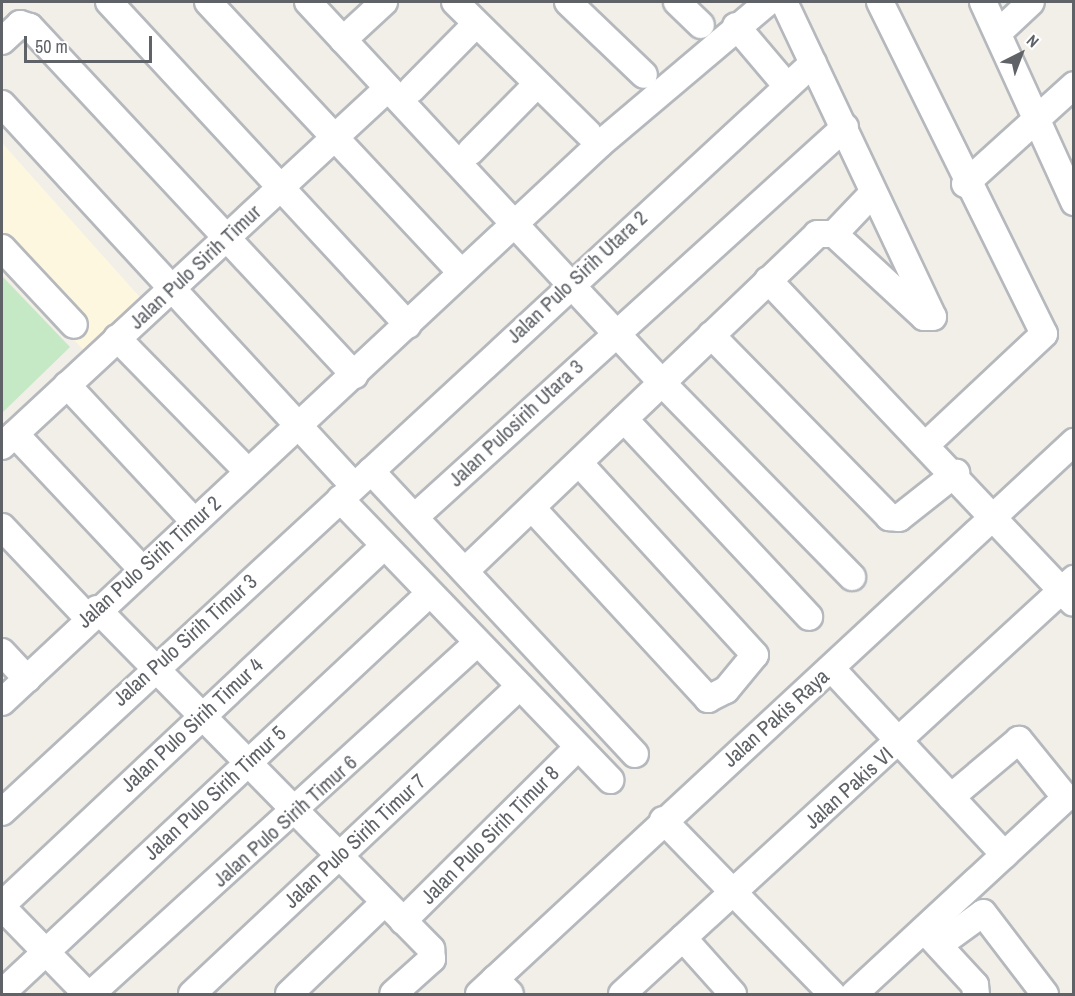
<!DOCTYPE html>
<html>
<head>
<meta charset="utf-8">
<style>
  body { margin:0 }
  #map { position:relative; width:1075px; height:996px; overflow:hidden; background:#f1efe8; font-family:"Archivo Narrow",sans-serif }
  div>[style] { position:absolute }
  .commercial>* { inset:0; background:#fef7e0 }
  .green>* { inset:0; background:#c5e8c5 }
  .roads { filter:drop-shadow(2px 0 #b5b8bc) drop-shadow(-2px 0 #b5b8bc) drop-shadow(0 2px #b5b8bc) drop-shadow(0 -2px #b5b8bc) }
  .minor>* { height:26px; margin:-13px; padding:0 13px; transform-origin:13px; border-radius:13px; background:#fff }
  span { translate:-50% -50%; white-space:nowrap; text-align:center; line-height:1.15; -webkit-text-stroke:5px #fff; paint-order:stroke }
  .street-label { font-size:21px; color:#5f6368 }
  .frame { position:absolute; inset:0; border:3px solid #5f6368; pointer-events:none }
  .north { position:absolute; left:991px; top:24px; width:60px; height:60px; -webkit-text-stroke:4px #fff; paint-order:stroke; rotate:42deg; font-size:16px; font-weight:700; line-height:24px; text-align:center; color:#5f6368 }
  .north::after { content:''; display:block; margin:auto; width:21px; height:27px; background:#5f6368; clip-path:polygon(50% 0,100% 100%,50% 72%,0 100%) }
  .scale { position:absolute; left:24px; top:36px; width:128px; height:27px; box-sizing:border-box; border:3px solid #5f6368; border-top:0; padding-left:8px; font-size:18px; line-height:21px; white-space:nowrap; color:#5f6368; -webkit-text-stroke:4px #fff; paint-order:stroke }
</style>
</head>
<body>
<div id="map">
  <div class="commercial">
    <i style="clip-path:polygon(2px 143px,145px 303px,89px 356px,2px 262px)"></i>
  </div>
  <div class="green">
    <i style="clip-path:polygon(2px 276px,70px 347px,2px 413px)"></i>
  </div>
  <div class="roads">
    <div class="minor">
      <i style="left:109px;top:2px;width:440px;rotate:47.2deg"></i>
      <i style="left:208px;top:2px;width:370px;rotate:46.9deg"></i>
      <i style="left:308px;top:2px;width:526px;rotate:47.08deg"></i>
      <i style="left:666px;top:387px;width:266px;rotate:45.6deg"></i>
      <i style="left:455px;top:2px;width:187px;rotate:44.6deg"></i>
      <i style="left:568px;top:2px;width:105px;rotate:43.8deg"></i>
      <i style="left:677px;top:2px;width:33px;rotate:44deg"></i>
      <i style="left:784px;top:2px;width:348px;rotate:64.7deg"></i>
      <i style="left:933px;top:317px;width:9px;rotate:180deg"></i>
      <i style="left:924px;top:317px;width:122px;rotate:-137.3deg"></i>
      <i style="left:880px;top:2px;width:370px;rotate:63.7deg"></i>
      <i style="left:1044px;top:334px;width:159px;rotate:136.8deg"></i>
      <i style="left:983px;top:2px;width:220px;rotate:65.5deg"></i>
      <i style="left:736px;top:26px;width:77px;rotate:49.7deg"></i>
      <i style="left:998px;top:33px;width:45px;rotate:-43.2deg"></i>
      <i style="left:343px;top:40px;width:56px;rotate:-42.8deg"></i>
      <i style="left:2px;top:41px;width:25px;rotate:-43deg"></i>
      <i style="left:20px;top:24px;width:10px;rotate:17deg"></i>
      <i style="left:30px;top:27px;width:476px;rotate:47deg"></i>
      <i style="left:412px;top:89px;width:91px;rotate:-45.4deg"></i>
      <i style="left:2px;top:104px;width:519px;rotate:47.34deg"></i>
      <i style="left:471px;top:151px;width:93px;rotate:-45.4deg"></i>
      <i style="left:965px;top:184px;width:147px;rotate:-42.2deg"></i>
      <i style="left:2px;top:248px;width:105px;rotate:46.9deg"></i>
      <i style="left:768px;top:280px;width:444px;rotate:46.6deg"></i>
      <i style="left:711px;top:335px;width:255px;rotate:45.6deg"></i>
      <i style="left:889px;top:517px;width:10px;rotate:6deg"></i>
      <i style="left:899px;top:518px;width:73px;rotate:-38.3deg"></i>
      <i style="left:117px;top:338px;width:187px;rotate:45.6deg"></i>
      <i style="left:67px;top:385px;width:186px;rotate:47deg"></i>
      <i style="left:624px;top:419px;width:271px;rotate:46.9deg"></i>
      <i style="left:15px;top:434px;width:184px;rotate:46.8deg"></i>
      <i style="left:2px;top:446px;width:526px;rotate:-42.84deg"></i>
      <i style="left:371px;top:471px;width:387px;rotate:47deg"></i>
      <i style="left:340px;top:499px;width:390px;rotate:46.1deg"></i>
      <i style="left:532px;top:508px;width:260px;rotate:47.3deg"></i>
      <i style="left:708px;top:699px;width:20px;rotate:-27deg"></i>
      <i style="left:726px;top:690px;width:45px;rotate:-50.4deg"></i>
      <i style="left:755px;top:655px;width:260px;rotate:-132.5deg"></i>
      <i style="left:416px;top:516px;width:579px;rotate:-42.2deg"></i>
      <i style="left:2px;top:527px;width:124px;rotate:46.6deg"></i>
      <i style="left:466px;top:570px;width:486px;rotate:-43.7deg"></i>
      <i style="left:817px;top:234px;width:17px"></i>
      <i style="left:834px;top:234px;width:55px;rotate:-46.5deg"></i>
      <i style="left:97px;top:609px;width:477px;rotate:45.5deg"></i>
      <i style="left:431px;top:949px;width:10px;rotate:84deg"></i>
      <i style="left:432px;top:959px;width:52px;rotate:138.1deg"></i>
      <i style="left:2px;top:652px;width:37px;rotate:47deg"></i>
      <i style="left:831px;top:668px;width:255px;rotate:47.1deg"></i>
      <i style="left:2px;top:702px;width:818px;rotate:-43.02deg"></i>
      <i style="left:600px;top:144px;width:220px;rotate:-40.2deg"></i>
      <i style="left:2px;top:812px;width:1104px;rotate:-42.72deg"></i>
      <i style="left:663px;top:820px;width:243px;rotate:45.8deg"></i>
      <i style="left:2px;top:905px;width:524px;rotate:-43.22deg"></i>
      <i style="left:2px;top:907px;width:122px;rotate:45.7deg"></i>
      <i style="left:403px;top:921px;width:245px;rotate:-44.8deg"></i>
      <i style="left:927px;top:933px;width:71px;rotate:47.3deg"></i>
      <i style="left:975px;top:985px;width:9px;rotate:84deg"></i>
      <i style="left:683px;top:938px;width:75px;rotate:48.2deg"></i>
      <i style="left:939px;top:945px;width:54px;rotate:-36deg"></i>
      <i style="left:983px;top:913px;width:102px;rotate:52.6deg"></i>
      <i style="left:495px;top:979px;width:21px;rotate:45deg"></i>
      <i style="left:2px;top:993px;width:584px;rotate:-43.06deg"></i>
      <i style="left:91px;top:994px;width:520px;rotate:-42.27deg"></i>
      <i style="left:192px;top:994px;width:447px;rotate:-43.2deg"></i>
      <i style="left:289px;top:994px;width:132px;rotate:-43.8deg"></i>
      <i style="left:479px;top:994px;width:812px;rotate:-42.85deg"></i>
      <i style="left:622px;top:994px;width:614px;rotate:-42.56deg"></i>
      <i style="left:854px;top:994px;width:289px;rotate:-42.8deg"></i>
      <i style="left:1066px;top:798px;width:75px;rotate:-129deg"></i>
      <i style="left:1019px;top:740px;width:89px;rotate:140deg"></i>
    </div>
  </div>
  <div class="street-label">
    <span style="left:195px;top:267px;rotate:-43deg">Jalan Pulo Sirih Timur</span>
    <span style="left:577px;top:277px;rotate:-43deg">Jalan Pulo Sirih Utara 2</span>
    <span style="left:516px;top:423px;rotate:-43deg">Jalan Pulosirih Utara 3</span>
    <span style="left:149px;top:562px;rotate:-42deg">Jalan Pulo Sirih Timur 2</span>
    <span style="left:185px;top:640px;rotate:-42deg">Jalan Pulo Sirih Timur 3</span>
    <span style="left:776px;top:718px;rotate:-42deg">Jalan Pakis Raya</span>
    <span style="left:192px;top:725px;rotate:-43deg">Jalan Pulo Sirih Timur 4</span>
    <span style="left:849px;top:788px;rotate:-42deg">Jalan Pakis VI</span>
    <span style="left:215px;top:793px;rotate:-43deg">Jalan Pulo Sirih Timur 5</span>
    <span style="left:285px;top:821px;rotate:-42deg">Jalan Pulo Sirih Timur 6</span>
    <span style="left:490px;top:835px;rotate:-45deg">Jalan Pulo Sirih Timur 8</span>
    <span style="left:355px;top:841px;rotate:-43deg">Jalan Pulo Sirih Timur 7</span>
  </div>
  <div class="frame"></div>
  <div class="north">N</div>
  <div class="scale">50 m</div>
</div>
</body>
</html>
